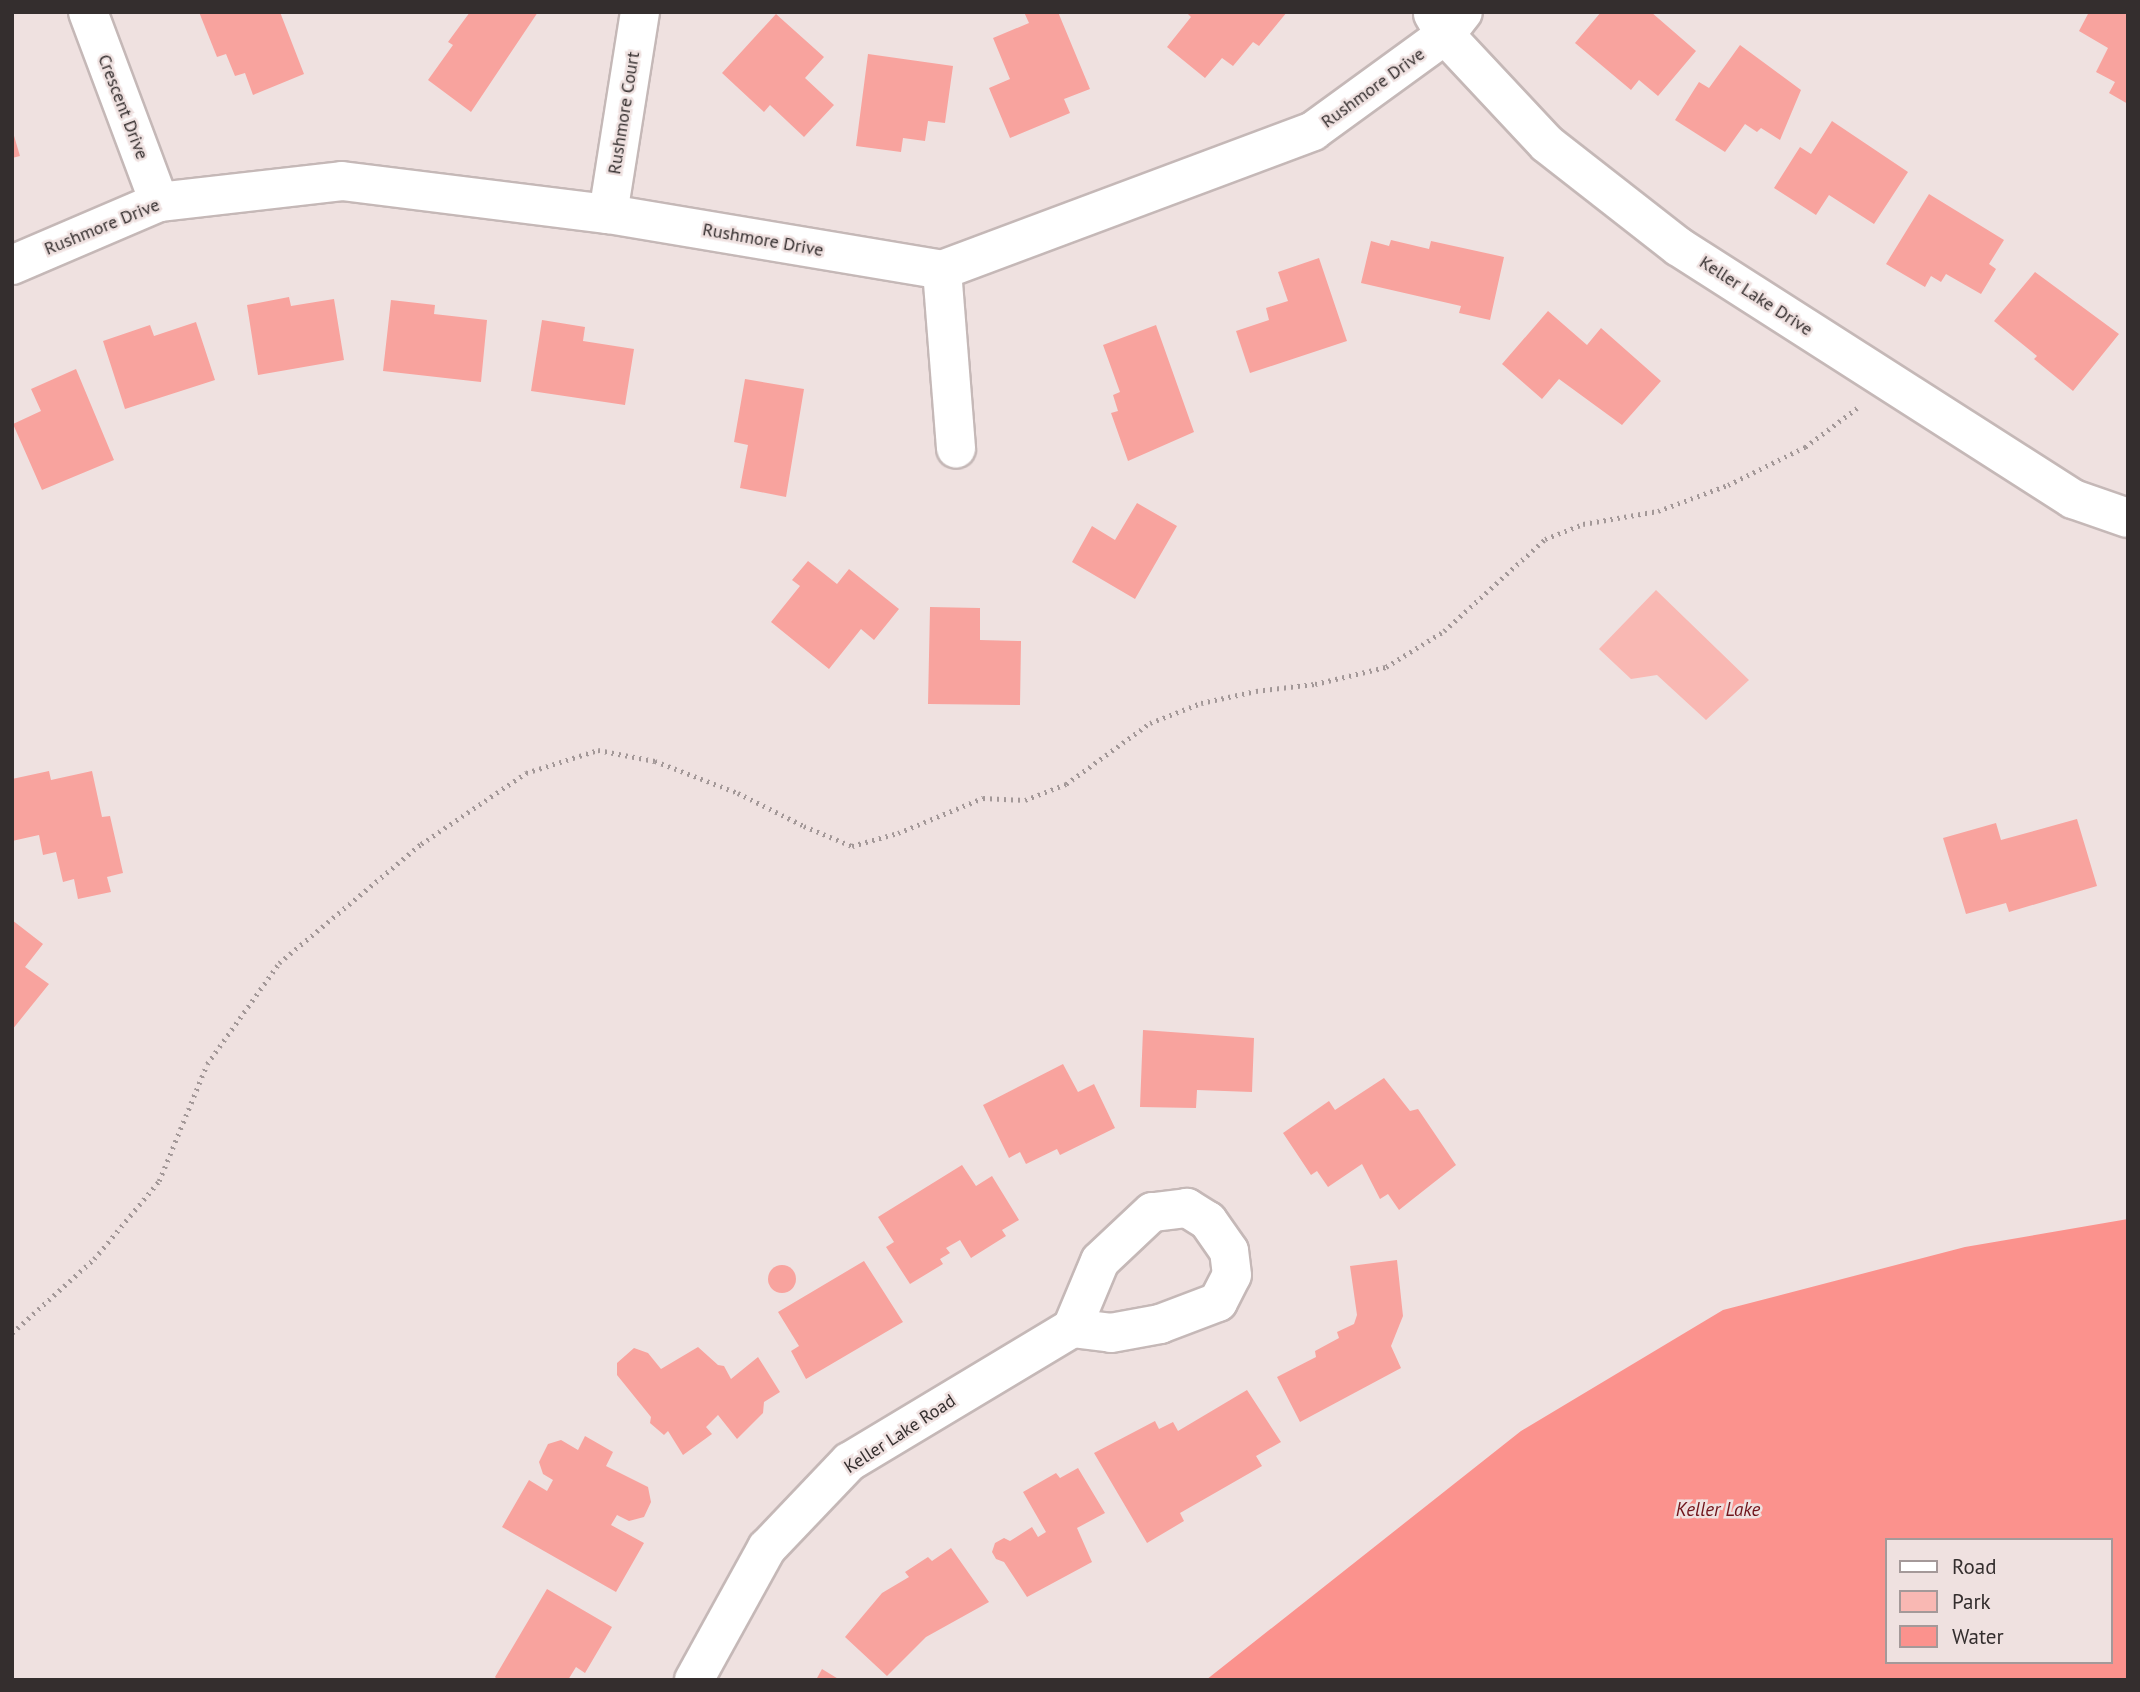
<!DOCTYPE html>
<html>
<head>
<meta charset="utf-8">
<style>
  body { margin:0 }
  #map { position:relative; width:2140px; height:1692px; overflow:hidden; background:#efe1e0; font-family:"PT Sans",sans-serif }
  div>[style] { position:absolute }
  .green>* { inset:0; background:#f9b8b3 }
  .water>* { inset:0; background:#fb928d }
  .building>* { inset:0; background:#f8a39e }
  .round { border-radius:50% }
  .path>* { height:4.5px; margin-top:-2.25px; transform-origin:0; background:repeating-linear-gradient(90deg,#a39898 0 2px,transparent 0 7px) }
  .roads { filter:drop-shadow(2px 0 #c5b8b7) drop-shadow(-2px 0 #c5b8b7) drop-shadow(0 2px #c5b8b7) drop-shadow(0 -2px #c5b8b7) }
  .minor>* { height:38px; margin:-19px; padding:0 19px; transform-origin:19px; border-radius:19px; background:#fff }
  span { translate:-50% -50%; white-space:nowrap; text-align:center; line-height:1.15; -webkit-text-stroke:5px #efe1e0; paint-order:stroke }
  .street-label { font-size:18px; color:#342e2e }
  .water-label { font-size:19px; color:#70141a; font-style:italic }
  .frame { position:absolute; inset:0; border:14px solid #342e2e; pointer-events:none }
  .legend { position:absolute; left:1885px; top:1538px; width:228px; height:126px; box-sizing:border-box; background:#efe1e0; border:2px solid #a49999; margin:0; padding:9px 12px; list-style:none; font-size:21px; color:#342e2e }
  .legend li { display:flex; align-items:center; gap:14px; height:35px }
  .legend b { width:35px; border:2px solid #a49999 }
</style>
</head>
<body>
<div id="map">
  <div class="green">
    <i style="clip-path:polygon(1656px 590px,1749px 680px,1706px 720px,1657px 675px,1631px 679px,1599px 649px)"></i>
  </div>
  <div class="water">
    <i style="clip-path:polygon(evenodd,2128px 1219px,2128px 1680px,1206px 1680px,1521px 1431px,1723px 1310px,1965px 1247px,2128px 1219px,1886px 1540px,2110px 1540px,2110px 1662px,1886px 1662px,1886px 1540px)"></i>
  </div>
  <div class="building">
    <i style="clip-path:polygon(199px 12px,280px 12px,304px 74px,253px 95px,245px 73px,235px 76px,226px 54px,217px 57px)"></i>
    <i style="clip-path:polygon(470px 12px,538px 12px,471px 112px,428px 80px,453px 45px,448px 42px)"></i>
    <i style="clip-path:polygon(1024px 12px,1058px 12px,1090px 89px,1064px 99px,1070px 113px,1010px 138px,989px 88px,1010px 79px,993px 38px,1029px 23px)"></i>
    <i style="clip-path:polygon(1186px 12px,1287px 12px,1259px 46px,1253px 42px,1233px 66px,1222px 58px,1205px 78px,1167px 47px,1191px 17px)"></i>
    <i style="clip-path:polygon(1601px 12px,1651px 12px,1696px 51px,1658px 96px,1639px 80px,1631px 90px,1575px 43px)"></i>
    <i style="clip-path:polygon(2089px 12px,2128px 12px,2128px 104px,2109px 93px,2115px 82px,2096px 72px,2108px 48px,2079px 31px)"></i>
    <i style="clip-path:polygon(776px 14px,824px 57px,805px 78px,834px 105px,804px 137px,770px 105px,764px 112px,722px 73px)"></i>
    <i style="clip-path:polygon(1740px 45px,1801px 90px,1780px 140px,1761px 128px,1757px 132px,1745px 124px,1725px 152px,1675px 120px,1699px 82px,1709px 88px)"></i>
    <i style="clip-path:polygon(868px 54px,953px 66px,945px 123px,928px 121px,925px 141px,903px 138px,901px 152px,856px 146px)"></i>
    <i style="clip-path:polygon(1832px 121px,1908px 172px,1874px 224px,1829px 195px,1816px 215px,1774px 188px,1800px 147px,1811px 154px)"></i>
    <i style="clip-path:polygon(12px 129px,20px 156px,12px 158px)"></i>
    <i style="clip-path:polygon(1929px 194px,2004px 240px,1989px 264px,1996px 269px,1981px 294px,1946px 274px,1941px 282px,1931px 276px,1925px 287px,1886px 264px)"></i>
    <i style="clip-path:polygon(1391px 240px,1429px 249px,1431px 241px,1504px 257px,1490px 320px,1459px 313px,1461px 306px,1361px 283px,1371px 241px,1389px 246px)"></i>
    <i style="clip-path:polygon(1319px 258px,1347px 341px,1250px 373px,1236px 331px,1269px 320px,1266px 308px,1288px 301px,1278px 272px)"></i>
    <i style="clip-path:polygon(2035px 272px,2119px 334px,2073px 391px,2034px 359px,2037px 356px,1994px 321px)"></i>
    <i style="clip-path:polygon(289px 297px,291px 306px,334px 299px,344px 360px,258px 375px,247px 305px)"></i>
    <i style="clip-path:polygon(391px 300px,435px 305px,434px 314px,487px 320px,481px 382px,383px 371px)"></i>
    <i style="clip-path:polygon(1548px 311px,1587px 345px,1601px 328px,1661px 381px,1622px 425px,1559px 379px,1542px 399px,1502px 364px)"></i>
    <i style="clip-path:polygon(542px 320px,585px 327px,583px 341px,634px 349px,625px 405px,531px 391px)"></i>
    <i style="clip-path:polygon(196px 322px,215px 380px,125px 409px,103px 341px,150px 325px,154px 336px)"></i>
    <i style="clip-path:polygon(1156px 325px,1194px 432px,1128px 461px,1111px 413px,1118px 411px,1113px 395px,1120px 392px,1103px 345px)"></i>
    <i style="clip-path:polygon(76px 369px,114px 460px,42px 490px,13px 424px,41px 411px,31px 389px)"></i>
    <i style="clip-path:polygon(745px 379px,804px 389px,786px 497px,740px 488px,748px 445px,734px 442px)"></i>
    <i style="clip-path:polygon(1137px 503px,1177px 526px,1135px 599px,1072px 562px,1092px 526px,1115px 540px)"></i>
    <i style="clip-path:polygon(808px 561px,837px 584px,849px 569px,899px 609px,874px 640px,861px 629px,829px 669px,771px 622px,800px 586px,792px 580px)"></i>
    <i style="clip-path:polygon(930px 607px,980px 608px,980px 640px,1021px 641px,1020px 705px,928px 704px)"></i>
    <i style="clip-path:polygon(49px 771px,51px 780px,92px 771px,102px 817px,110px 816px,123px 873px,107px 877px,111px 892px,78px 899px,74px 879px,63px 882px,56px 852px,43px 855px,39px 835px,12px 841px,12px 779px)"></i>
    <i style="clip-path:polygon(2077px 819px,2097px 886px,2009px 912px,2006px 903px,1966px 914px,1943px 838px,1996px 823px,2001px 840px)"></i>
    <i style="clip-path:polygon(12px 920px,43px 944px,25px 967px,49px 984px,12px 1030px)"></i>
    <i style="clip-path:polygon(1143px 1030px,1254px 1038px,1252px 1092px,1197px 1090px,1196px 1108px,1140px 1107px)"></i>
    <i style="clip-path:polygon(1063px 1064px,1078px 1092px,1094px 1084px,1115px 1128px,1060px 1155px,1057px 1149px,1026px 1164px,1020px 1152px,1009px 1158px,983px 1105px)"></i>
    <i style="clip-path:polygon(1384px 1078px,1410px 1111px,1418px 1109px,1456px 1165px,1399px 1210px,1388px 1194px,1380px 1199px,1362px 1164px,1328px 1187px,1317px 1171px,1311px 1175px,1283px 1133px,1329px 1101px,1335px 1110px)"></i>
    <i style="clip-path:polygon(962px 1165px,976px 1186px,992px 1176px,1019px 1220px,1002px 1230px,1006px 1236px,971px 1258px,960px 1240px,946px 1248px,950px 1253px,940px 1259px,943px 1264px,910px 1284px,886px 1247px,894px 1242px,878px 1217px)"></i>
    <i style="clip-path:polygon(1397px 1260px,1403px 1316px,1391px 1346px,1401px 1368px,1300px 1422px,1277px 1377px,1316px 1357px,1315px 1351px,1339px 1338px,1337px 1332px,1354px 1324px,1357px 1315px,1350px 1266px)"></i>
    <i style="clip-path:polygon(864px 1261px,903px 1322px,806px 1379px,791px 1351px,799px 1346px,778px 1312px)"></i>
    <i class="round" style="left:768px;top:1265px;width:28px;height:28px"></i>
    <i style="clip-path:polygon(698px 1347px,718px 1365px,724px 1366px,731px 1379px,758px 1357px,780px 1392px,764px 1402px,763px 1413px,737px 1439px,718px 1415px,706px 1427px,712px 1434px,683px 1455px,668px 1431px,664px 1435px,650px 1423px,651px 1417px,617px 1375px,617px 1363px,634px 1348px,648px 1353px,661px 1369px)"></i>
    <i style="clip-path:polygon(1247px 1390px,1281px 1442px,1256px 1456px,1262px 1466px,1180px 1513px,1184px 1521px,1147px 1543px,1094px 1453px,1155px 1421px,1159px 1429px,1173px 1422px,1178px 1431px)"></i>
    <i style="clip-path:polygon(585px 1436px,613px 1452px,606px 1466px,648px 1487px,651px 1502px,644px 1517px,629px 1521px,617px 1515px,611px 1525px,644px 1543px,616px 1592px,502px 1527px,529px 1480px,547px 1491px,553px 1480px,543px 1474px,539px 1462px,548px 1444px,561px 1440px,578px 1450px)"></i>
    <i style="clip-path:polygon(1078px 1468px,1105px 1513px,1077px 1528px,1092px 1562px,1027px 1597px,1004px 1562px,996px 1559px,992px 1552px,995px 1543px,1004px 1538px,1010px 1541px,1032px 1527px,1038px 1537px,1046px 1532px,1023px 1492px,1056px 1473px,1060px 1478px)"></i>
    <i style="clip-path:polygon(951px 1548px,989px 1602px,926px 1637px,887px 1676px,845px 1637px,882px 1593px,909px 1577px,905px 1572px,928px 1557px,932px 1561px)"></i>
    <i style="clip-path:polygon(547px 1589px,612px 1627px,585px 1673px,576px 1667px,568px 1680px,498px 1680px,495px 1677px)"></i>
    <i style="clip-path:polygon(822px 1669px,840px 1680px,816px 1680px)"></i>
  </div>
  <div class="path">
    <i style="left:12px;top:1333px;width:110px;rotate:-42.1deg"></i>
    <i style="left:94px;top:1259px;width:102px;rotate:-50.2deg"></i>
    <i style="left:159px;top:1181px;width:126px;rotate:-67.7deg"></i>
    <i style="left:207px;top:1064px;width:124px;rotate:-54.5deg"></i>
    <i style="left:279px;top:963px;width:185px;rotate:-40deg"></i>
    <i style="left:421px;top:844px;width:127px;rotate:-34.1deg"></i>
    <i style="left:526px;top:773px;width:76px;rotate:-17.7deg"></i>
    <i style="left:598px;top:750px;width:58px;rotate:10.9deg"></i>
    <i style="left:655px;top:761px;width:89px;rotate:21.1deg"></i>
    <i style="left:738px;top:793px;width:74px;rotate:26.6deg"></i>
    <i style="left:804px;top:826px;width:52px;rotate:22.6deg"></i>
    <i style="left:852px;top:846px;width:48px;rotate:-15.8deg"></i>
    <i style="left:898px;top:833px;width:92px;rotate:-22.4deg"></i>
    <i style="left:983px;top:798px;width:42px;rotate:2.7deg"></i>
    <i style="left:1025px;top:800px;width:44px;rotate:-21.3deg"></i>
    <i style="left:1066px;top:784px;width:104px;rotate:-36deg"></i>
    <i style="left:1150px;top:723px;width:55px;rotate:-21.4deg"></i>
    <i style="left:1201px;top:703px;width:56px;rotate:-12.3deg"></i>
    <i style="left:1256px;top:691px;width:59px;rotate:-6.8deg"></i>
    <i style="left:1315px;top:684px;width:73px;rotate:-13.5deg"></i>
    <i style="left:1386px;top:667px;width:68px;rotate:-31.8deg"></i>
    <i style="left:1444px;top:631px;width:137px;rotate:-42.3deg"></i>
    <i style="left:1545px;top:539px;width:41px;rotate:-21.5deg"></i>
    <i style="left:1583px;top:524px;width:76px;rotate:-9.8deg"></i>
    <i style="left:1658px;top:511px;width:75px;rotate:-20.4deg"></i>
    <i style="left:1728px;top:485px;width:86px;rotate:-26.3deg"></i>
    <i style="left:1805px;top:447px;width:65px;rotate:-36.9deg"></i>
  </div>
  <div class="roads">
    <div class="minor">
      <i style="left:88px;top:12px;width:203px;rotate:69.5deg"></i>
      <i style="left:1433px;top:14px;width:24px;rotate:60deg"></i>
      <i style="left:1445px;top:35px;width:149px;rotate:46.9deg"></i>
      <i style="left:1547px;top:144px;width:167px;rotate:38deg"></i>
      <i style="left:1679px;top:247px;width:468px;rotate:32.6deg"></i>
      <i style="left:2073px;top:499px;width:58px;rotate:19.1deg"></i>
      <i style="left:608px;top:214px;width:205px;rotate:-81deg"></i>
      <i style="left:12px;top:265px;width:160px;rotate:-23.2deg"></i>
      <i style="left:159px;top:202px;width:184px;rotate:-6.5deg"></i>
      <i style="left:342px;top:181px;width:268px;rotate:7.1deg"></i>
      <i style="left:608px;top:214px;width:339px;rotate:9.5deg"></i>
      <i style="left:942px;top:270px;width:396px;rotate:-20.5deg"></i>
      <i style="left:1313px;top:131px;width:163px;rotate:-36deg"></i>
      <i style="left:1445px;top:35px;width:29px;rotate:-52deg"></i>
      <i style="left:942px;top:270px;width:179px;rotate:85.5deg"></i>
      <i style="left:694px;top:1680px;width:151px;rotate:-61.1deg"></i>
      <i style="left:767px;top:1548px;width:119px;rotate:-46.4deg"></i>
      <i style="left:849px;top:1462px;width:260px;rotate:-31deg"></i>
      <i style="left:1072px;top:1328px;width:39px;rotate:7deg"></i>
      <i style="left:1111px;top:1333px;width:50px;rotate:-10.4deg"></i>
      <i style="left:1160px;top:1324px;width:62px;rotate:-20.8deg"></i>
      <i style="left:1218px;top:1302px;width:30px;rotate:-63deg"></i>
      <i style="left:1232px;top:1275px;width:24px;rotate:-97deg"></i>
      <i style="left:1229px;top:1251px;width:37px;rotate:-125deg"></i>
      <i style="left:1208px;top:1221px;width:25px;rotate:-148deg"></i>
      <i style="left:1187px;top:1208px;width:35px;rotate:173deg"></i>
      <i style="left:1152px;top:1212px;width:71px;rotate:136.7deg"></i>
      <i style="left:1100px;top:1261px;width:73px;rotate:112.7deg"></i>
    </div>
  </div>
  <div class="street-label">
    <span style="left:1373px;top:88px;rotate:-36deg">Rushmore Drive</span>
    <span style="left:123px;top:107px;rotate:69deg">Crescent Drive</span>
    <span style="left:624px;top:113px;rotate:-81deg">Rushmore Court</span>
    <span style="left:102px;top:227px;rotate:-22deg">Rushmore Drive</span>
    <span style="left:763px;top:240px;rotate:10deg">Rushmore Drive</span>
    <span style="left:1756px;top:296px;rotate:33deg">Keller Lake Drive</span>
    <span style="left:900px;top:1434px;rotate:-33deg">Keller Lake Road</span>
  </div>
  <div class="water-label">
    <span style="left:1718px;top:1510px">Keller Lake</span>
  </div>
  <div class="frame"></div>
  <ul class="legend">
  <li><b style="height:9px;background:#fff"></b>Road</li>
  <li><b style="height:19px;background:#f9b8b3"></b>Park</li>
  <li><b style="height:19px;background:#fb928d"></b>Water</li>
  </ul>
</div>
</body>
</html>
